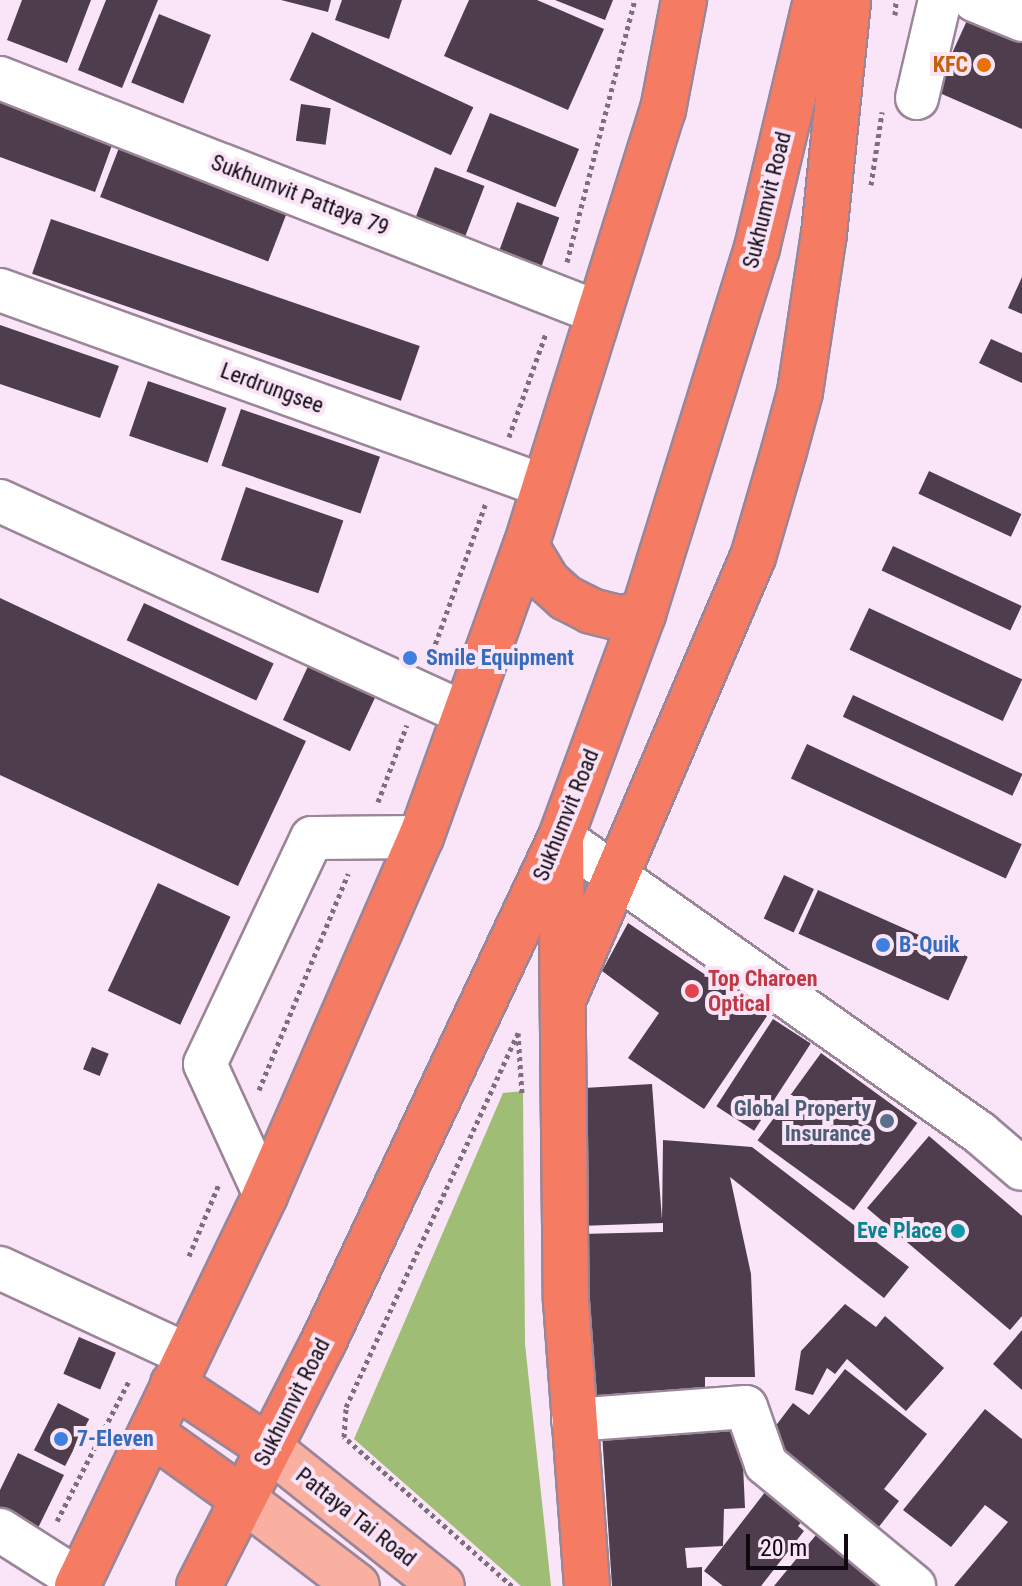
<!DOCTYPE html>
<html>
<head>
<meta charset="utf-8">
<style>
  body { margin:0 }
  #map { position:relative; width:1022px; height:1586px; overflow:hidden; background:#fae4f8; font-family:"Roboto Condensed",sans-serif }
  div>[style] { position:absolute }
  .forest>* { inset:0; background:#9fbd74 }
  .building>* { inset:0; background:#4e3d4c; transform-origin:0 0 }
  .path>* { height:5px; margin-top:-2.5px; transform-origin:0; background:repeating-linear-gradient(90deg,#7c6e7b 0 4px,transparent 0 8px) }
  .roads { filter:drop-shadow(2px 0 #9a8698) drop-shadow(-2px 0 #9a8698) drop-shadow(0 2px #9a8698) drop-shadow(0 -2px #9a8698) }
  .minor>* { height:42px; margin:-21px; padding:0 21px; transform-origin:21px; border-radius:21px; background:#fff }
  .major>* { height:44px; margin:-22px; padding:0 22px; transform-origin:22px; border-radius:22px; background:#f9b0a1 }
  .highway>* { height:44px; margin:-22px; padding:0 22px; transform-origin:22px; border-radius:22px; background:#f57c62 }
  .dots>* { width:22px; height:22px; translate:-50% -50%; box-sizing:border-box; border:4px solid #fae4f8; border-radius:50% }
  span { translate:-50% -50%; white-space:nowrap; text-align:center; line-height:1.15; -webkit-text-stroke:8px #fae4f8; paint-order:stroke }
  .food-label { font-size:22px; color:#c56008; font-weight:700 }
  .right { translate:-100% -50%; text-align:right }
  .street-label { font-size:22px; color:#100910 }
  .shop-label { font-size:22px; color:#366cbe; font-weight:700 }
  .left { translate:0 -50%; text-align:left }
  .health-label { font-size:22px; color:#be3a42; font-weight:700 }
  .service-label { font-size:22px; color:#4e5e75; font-weight:700 }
  .culture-label { font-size:22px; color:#0d838f; font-weight:700 }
  .scale { position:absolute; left:746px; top:1534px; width:102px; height:36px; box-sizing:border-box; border:4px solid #100910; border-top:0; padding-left:10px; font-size:24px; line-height:28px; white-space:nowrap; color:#100910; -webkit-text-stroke:6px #fae4f8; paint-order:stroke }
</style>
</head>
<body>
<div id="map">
  <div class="forest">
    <i style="clip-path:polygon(523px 1091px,525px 1344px,551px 1586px,521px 1586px,354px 1439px,503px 1093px)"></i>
  </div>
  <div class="building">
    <i style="clip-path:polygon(22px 0,91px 0,67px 63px,7px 40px)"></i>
    <i style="clip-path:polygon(106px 0,158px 0,122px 88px,78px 70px)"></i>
    <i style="clip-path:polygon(281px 0,331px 0,328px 12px)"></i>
    <i style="clip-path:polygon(342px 0,402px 0,389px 39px,335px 20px)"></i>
    <i style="clip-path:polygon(469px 0,537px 0,604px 29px,568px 110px,444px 56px)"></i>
    <i style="clip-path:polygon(555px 0,613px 0,605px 20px)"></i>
    <i style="left:159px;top:14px;width:56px;height:74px;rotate:22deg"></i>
    <i style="clip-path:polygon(969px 16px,1022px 40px,1022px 129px,935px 91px)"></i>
    <i style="left:312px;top:32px;width:178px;height:53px;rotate:25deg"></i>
    <i style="clip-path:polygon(0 95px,115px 137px,95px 192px,0 157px)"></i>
    <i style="left:301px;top:104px;width:30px;height:37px;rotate:8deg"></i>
    <i style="left:490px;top:113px;width:96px;height:63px;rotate:22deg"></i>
    <i style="left:122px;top:140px;width:180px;height:61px;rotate:21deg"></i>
    <i style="left:435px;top:167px;width:53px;height:54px;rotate:21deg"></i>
    <i style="left:517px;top:202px;width:45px;height:52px;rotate:20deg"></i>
    <i style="left:51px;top:219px;width:390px;height:58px;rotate:19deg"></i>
    <i style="clip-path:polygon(1022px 277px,1022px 314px,1008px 308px)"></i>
    <i style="clip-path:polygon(0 325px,119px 366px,100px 418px,0 384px)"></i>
    <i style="clip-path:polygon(991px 339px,1022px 353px,1022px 383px,979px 363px)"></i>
    <i style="left:148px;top:381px;width:83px;height:58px;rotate:19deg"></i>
    <i style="left:241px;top:409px;width:147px;height:60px;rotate:19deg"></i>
    <i style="left:929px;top:471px;width:102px;height:25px;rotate:25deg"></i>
    <i style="left:246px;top:487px;width:103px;height:77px;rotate:19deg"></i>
    <i style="left:893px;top:546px;width:142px;height:27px;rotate:25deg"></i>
    <i style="clip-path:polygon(0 598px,306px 741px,238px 886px,0 775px)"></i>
    <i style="left:144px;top:603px;width:143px;height:41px;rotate:25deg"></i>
    <i style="left:869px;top:608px;width:169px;height:46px;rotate:25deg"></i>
    <i style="left:310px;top:662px;width:74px;height:64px;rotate:25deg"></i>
    <i style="left:853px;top:695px;width:187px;height:24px;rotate:25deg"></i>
    <i style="left:807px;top:744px;width:237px;height:38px;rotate:25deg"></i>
    <i style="left:784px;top:875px;width:33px;height:48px;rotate:25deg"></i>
    <i style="left:158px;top:883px;width:80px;height:119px;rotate:25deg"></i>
    <i style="left:818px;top:890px;width:164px;height:48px;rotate:24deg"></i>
    <i style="clip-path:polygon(628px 923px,767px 1016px,704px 1109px,628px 1058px,659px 1013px,602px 971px)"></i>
    <i style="left:773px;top:1019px;width:45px;height:104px;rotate:33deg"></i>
    <i style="left:92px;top:1047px;width:18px;height:24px;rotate:22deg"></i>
    <i style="left:821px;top:1053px;width:119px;height:108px;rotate:36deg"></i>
    <i style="clip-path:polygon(652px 1084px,662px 1220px,663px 1140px,752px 1147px,909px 1267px,884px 1298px,730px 1177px,751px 1274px,755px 1377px,705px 1377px,705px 1401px,587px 1407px,581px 1234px,663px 1232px,663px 1223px,579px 1226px,584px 1088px)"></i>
    <i style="clip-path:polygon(929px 1136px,1022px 1216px,1022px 1316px,1010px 1330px,867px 1208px)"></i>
    <i style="clip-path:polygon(845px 1304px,876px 1327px,885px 1316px,944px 1368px,906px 1411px,847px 1359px,835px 1374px,827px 1368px,813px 1395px,795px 1390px,801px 1351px)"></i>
    <i style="clip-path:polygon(1022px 1330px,1022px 1390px,993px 1364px)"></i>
    <i style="left:79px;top:1337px;width:40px;height:40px;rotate:23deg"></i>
    <i style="clip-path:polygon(845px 1369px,927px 1434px,884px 1489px,899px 1501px,878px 1528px,765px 1440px,793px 1403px,809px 1415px)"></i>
    <i style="left:58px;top:1403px;width:35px;height:53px;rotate:27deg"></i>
    <i style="clip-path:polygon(985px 1409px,1022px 1439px,1022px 1586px,954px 1586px,1008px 1522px,985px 1505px,951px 1547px,903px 1510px)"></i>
    <i style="clip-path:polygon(741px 1421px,745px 1508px,724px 1509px,723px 1546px,685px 1548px,687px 1568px,702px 1567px,702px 1586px,612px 1586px,602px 1433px)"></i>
    <i style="clip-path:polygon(18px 1453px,64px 1475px,36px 1532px,0 1515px,0 1490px)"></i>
    <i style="clip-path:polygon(769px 1487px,806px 1516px,798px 1526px,804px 1531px,761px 1586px,723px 1586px,704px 1571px)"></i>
    <i style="clip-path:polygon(821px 1529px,887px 1586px,774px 1586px)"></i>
  </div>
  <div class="path">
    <i style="left:895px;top:15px;width:15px;rotate:-86deg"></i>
    <i style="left:871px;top:185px;width:74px;rotate:-81.4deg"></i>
    <i style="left:567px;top:262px;width:271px;rotate:-75.5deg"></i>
    <i style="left:509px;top:437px;width:110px;rotate:-70.4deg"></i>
    <i style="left:430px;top:659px;width:166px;rotate:-70.3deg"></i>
    <i style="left:378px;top:802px;width:82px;rotate:-69.4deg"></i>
    <i style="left:259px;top:1090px;width:234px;rotate:-67.6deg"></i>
    <i style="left:189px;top:1256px;width:78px;rotate:-67.4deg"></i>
    <i style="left:57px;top:1521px;width:157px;rotate:-62.8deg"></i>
    <i style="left:512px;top:1586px;width:225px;rotate:-138.4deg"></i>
    <i style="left:344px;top:1437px;width:30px;rotate:-86deg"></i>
    <i style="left:346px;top:1407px;width:412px;rotate:-65.3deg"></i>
    <i style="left:518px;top:1033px;width:61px;rotate:86.2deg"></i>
  </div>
  <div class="roads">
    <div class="minor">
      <i style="left:974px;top:0;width:52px;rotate:22.6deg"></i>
      <i style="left:0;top:78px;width:643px;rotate:21.42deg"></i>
      <i style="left:917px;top:98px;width:101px;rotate:-76.8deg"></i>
      <i style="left:0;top:290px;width:578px;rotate:19.81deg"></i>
      <i style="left:0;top:501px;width:512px;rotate:24.56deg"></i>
      <i style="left:561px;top:837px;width:513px;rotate:35.24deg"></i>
      <i style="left:980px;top:1133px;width:55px;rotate:40.6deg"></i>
      <i style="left:265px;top:1195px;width:144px;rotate:-114.6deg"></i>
      <i style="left:205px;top:1064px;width:250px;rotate:-64.7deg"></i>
      <i style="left:312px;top:838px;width:109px;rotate:-0.5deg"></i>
      <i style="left:0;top:1268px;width:206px;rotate:24.9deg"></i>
      <i style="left:573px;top:1420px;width:173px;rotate:-4.3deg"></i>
      <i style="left:746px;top:1407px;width:60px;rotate:70.7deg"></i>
      <i style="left:766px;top:1464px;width:192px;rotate:39.5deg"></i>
      <i style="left:0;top:1530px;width:95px;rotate:32.5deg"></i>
    </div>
    <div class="major">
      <i style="left:269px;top:1448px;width:221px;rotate:38.6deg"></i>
      <i style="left:243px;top:1499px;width:143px;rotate:37.3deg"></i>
    </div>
    <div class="highway">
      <i style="left:526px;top:546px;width:41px;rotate:59deg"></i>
      <i style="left:547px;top:581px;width:25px;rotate:42deg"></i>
      <i style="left:566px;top:598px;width:28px;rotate:27deg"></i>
      <i style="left:591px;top:611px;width:30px;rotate:14deg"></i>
      <i style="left:620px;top:618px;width:23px;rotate:-10deg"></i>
      <i style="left:561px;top:844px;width:457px;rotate:89.4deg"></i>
      <i style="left:566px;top:1301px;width:286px;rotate:85.8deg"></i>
      <i style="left:566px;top:993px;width:474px;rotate:-66.8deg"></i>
      <i style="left:753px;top:557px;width:110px;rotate:-73.7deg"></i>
      <i style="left:784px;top:451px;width:61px;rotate:-74.8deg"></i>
      <i style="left:800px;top:392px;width:160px;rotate:-81.4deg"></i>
      <i style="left:824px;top:234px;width:235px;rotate:-84.1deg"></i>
      <i style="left:173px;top:1384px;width:115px;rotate:33.7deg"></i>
      <i style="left:151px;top:1433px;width:113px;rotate:35.7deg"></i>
      <i style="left:77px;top:1586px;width:434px;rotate:-64.3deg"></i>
      <i style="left:265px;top:1195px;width:391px;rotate:-66.5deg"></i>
      <i style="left:421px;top:837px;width:309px;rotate:-70.2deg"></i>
      <i style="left:526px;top:546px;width:457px;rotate:-72.6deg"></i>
      <i style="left:663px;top:110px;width:112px;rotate:-79.2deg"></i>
      <i style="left:199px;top:1586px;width:271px;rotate:-63deg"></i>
      <i style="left:322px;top:1345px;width:561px;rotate:-64.8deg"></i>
      <i style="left:561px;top:837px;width:238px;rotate:-69.8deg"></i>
      <i style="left:643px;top:614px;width:383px;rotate:-72.7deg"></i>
      <i style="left:757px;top:248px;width:255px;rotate:-76.6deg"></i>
    </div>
  </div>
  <div class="dots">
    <i style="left:984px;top:65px;background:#e8710a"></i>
    <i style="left:410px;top:658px;background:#3f7fe0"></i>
    <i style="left:883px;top:945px;background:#3f7fe0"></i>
    <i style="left:692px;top:991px;background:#e0444e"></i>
    <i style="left:887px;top:1121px;background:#5c6f8a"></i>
    <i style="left:958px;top:1231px;background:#0f9aa8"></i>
    <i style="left:61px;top:1439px;background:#3f7fe0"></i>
  </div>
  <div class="food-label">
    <span class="right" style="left:968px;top:65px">KFC</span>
  </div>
  <div class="street-label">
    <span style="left:300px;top:195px;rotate:21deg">Sukhumvit Pattaya 79</span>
    <span style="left:767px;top:200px;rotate:-76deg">Sukhumvit Road</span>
    <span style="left:272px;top:388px;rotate:20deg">Lerdrungsee</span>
    <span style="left:566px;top:815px;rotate:-68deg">Sukhumvit Road</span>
    <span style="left:292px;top:1402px;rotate:-63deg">Sukhumvit Road</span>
    <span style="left:356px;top:1517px;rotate:38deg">Pattaya Tai Road</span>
  </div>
  <div class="shop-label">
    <span class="left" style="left:426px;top:658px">Smile Equipment</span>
    <span class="left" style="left:899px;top:945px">B-Quik</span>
    <span class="left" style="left:77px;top:1439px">7-Eleven</span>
  </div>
  <div class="health-label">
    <span class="left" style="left:708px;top:991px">Top Charoen<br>Optical</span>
  </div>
  <div class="service-label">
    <span class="right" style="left:871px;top:1121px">Global Property<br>Insurance</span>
  </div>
  <div class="culture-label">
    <span class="right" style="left:942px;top:1231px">Eve Place</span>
  </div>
  <div class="scale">20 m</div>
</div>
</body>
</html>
